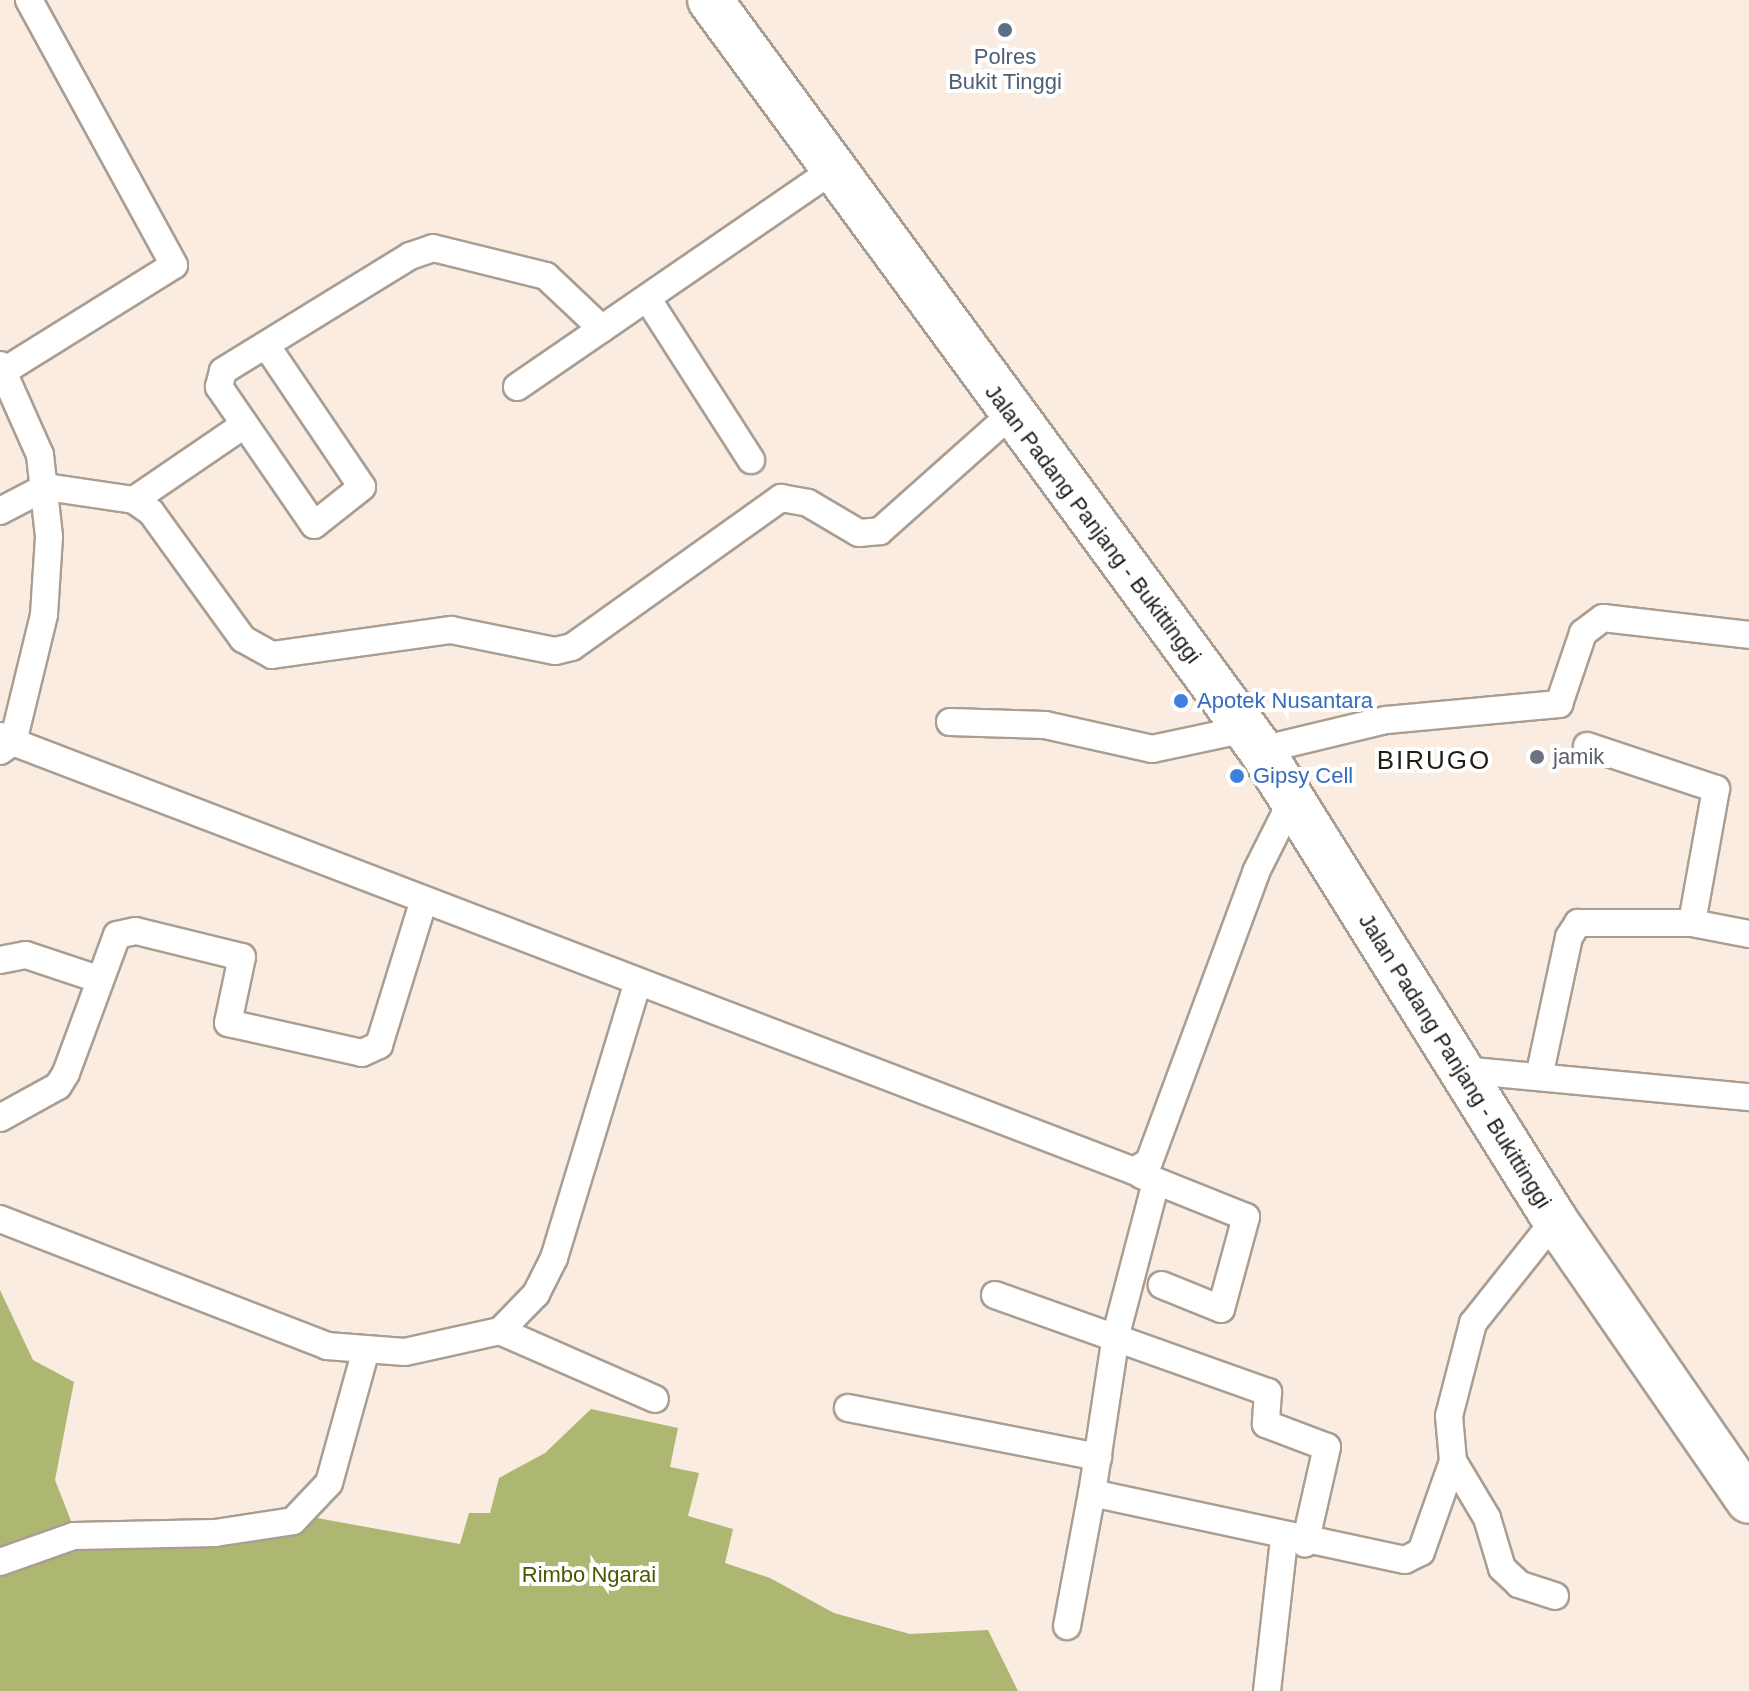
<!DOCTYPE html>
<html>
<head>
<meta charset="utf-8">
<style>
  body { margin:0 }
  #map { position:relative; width:1749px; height:1691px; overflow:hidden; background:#faece1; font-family:Arial,sans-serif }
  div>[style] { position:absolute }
  .forest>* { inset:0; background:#aeb771 }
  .roads { filter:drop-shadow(2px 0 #aa9d92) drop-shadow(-2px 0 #aa9d92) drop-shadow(0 2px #aa9d92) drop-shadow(0 -2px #aa9d92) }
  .street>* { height:26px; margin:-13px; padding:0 13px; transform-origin:13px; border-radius:13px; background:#fff }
  .highway>* { height:44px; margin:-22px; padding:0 22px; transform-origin:22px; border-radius:22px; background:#fff }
  .dots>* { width:22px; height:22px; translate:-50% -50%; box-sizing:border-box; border:4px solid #fff; border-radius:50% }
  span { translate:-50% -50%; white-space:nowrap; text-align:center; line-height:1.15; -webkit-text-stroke:8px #fff; paint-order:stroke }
  .service-label { font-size:22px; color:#4e5e75 }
  .street-label { font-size:22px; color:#211d19 }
  .shop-label { font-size:22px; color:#366cbe }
  .left { translate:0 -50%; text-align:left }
  .worship-label { font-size:22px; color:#5b616d }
  .park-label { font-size:22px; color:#4e5500 }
  .quarter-label { font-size:26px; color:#211d19; letter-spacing:2px }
</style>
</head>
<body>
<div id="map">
  <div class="forest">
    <i style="clip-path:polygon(0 1290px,33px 1360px,74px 1382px,55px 1480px,75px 1531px,301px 1530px,317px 1518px,460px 1544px,469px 1513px,490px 1513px,499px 1478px,545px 1453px,591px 1409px,678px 1428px,670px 1467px,699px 1473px,688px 1516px,733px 1529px,725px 1563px,770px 1578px,834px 1613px,910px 1634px,988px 1630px,1018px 1691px,0 1691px)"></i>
  </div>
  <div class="roads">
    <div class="street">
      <i style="left:649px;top:301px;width:189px;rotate:57.3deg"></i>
      <i style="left:266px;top:345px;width:171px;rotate:55.9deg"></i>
      <i style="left:362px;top:487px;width:61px;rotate:141.6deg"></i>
      <i style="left:314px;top:525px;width:168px;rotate:-124.5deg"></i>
      <i style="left:219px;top:387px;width:16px;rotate:-76deg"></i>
      <i style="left:223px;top:371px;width:220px;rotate:-31.6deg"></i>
      <i style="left:410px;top:256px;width:24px;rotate:-19deg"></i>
      <i style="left:433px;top:248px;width:116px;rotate:13.9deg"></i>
      <i style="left:546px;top:276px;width:77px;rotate:43.4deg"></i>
      <i style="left:0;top:365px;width:98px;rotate:66deg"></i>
      <i style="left:40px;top:455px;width:82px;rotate:83.7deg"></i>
      <i style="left:49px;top:537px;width:78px;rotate:93.7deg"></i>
      <i style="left:44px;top:615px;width:131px;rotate:103.7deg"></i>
      <i style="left:13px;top:742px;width:14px;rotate:-155deg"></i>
      <i style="left:4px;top:371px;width:200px;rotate:-31.9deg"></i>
      <i style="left:174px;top:265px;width:302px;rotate:-118.7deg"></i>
      <i style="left:517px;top:387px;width:380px;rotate:-34.5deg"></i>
      <i style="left:134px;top:500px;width:133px;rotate:-34.3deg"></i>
      <i style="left:0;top:511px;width:52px;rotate:-27.6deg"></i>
      <i style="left:46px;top:487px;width:89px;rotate:8.4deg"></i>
      <i style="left:134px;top:500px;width:21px;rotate:35deg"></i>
      <i style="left:151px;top:512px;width:157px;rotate:54.1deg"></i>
      <i style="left:243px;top:639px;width:33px;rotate:29deg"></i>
      <i style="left:272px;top:655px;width:181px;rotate:-8deg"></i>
      <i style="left:451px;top:630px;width:106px;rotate:11.4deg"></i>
      <i style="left:555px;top:651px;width:17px;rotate:-13deg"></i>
      <i style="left:572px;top:647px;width:257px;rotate:-35.5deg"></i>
      <i style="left:781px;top:498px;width:27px;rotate:10deg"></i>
      <i style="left:808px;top:503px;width:59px;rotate:30.5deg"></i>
      <i style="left:859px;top:533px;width:21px;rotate:-5deg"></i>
      <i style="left:880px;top:531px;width:174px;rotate:-41.7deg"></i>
      <i style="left:950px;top:722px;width:95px;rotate:1.8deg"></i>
      <i style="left:1045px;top:725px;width:110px;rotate:12.6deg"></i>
      <i style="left:1152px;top:749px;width:96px;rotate:-12deg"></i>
      <i style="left:1587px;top:746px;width:136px;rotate:18.4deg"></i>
      <i style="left:1716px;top:789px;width:136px;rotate:100.2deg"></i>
      <i style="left:1261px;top:750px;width:129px;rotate:-13.5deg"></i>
      <i style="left:1386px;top:720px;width:174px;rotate:-5.3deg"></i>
      <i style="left:1559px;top:704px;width:75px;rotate:-71.3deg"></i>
      <i style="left:1583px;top:633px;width:25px;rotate:-37deg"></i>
      <i style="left:1603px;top:618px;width:147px;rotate:6.6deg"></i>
      <i style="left:0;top:751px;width:16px;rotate:-35deg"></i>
      <i style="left:13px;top:742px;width:1200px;rotate:20.94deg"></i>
      <i style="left:1134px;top:1171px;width:17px;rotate:-31deg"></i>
      <i style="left:1149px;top:1162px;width:309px;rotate:-69.7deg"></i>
      <i style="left:1256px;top:872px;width:78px;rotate:-63.4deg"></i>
      <i style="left:0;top:960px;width:26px;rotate:-11deg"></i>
      <i style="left:26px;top:955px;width:76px;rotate:18.4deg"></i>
      <i style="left:1462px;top:1070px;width:288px;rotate:5.4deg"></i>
      <i style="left:1539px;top:1077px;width:143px;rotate:-77.9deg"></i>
      <i style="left:1569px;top:937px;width:17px;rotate:-57deg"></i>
      <i style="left:1578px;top:923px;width:114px"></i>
      <i style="left:1692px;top:923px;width:58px;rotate:10.9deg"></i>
      <i style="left:0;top:1118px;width:66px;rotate:-28.9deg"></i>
      <i style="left:58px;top:1086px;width:15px;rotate:-58deg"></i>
      <i style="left:66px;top:1073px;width:147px;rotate:-69.7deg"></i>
      <i style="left:117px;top:935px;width:19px;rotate:-12deg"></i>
      <i style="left:136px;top:931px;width:109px;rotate:13.8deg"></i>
      <i style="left:242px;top:957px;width:67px;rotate:102deg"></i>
      <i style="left:228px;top:1023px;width:137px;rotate:12.6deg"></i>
      <i style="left:362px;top:1053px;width:19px;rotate:-25deg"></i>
      <i style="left:379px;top:1045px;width:149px;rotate:-72.8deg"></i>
      <i style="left:1141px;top:1175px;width:113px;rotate:21.8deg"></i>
      <i style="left:1246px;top:1217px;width:95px;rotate:105.2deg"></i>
      <i style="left:1221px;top:1309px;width:64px;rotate:-157.9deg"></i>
      <i style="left:1156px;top:1182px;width:158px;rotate:104.7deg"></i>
      <i style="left:1116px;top:1335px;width:160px;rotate:98.6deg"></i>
      <i style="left:1092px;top:1493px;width:320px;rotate:12.1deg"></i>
      <i style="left:1405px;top:1560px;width:18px;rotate:-27deg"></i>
      <i style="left:1421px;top:1552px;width:96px;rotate:-70.6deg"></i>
      <i style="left:0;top:1219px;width:351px;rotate:21.2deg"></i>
      <i style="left:327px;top:1346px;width:78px;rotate:4.4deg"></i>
      <i style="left:405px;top:1352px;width:97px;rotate:-12.5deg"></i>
      <i style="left:500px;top:1331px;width:52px;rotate:-45.8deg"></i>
      <i style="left:536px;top:1294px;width:40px;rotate:-63.4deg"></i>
      <i style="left:554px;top:1258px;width:285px;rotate:-73.1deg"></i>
      <i style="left:995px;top:1295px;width:290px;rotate:19.6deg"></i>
      <i style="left:1268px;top:1392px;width:32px;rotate:94deg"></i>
      <i style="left:1266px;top:1424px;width:65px;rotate:20.7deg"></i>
      <i style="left:1327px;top:1447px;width:99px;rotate:102.8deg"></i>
      <i style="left:500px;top:1331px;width:169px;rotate:23.7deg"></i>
      <i style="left:848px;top:1408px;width:255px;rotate:11.1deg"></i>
      <i style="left:0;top:1562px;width:78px;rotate:-19.4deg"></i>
      <i style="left:74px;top:1536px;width:141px;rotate:-1.2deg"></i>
      <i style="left:215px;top:1533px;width:79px;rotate:-8.7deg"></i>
      <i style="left:293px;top:1521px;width:52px;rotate:-46.5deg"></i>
      <i style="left:329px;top:1483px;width:135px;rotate:-74.5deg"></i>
      <i style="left:1555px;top:1596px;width:38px;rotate:-162deg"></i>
      <i style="left:1519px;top:1584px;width:23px;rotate:-137deg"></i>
      <i style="left:1502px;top:1568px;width:52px;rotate:-106.7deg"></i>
      <i style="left:1487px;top:1518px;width:66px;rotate:-120.8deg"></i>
      <i style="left:1453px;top:1461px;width:45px;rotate:-95.1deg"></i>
      <i style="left:1449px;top:1416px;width:96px;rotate:-75.5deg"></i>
      <i style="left:1473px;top:1323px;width:132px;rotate:-51.5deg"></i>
      <i style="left:1067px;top:1626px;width:135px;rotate:-79.4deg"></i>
      <i style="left:1267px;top:1691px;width:153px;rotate:-83.6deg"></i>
    </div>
    <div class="highway">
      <i style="left:710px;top:0;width:931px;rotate:53.7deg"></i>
      <i style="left:1261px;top:750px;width:554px;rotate:57.97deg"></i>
      <i style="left:1555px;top:1220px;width:341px;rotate:55.4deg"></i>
    </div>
  </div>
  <div class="dots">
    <i style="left:1005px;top:30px;background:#5c6f8a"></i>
    <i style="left:1181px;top:701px;background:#3f7fe0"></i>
    <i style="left:1537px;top:757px;background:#6b7280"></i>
    <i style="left:1237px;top:776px;background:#3f7fe0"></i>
  </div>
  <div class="service-label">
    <span style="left:1005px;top:69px">Polres<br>Bukit Tinggi</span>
  </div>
  <div class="street-label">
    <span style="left:1093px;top:524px;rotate:53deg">Jalan Padang Panjang - Bukittinggi</span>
    <span style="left:1455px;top:1061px;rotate:58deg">Jalan Padang Panjang - Bukittinggi</span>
  </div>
  <div class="shop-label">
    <span class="left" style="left:1197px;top:701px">Apotek Nusantara</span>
    <span class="left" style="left:1253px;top:776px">Gipsy Cell</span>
  </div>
  <div class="worship-label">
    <span class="left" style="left:1553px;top:757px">jamik</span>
  </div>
  <div class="park-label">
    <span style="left:589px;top:1575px">Rimbo Ngarai</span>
  </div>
  <div class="quarter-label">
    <span style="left:1434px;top:761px">BIRUGO</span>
  </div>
</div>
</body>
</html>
